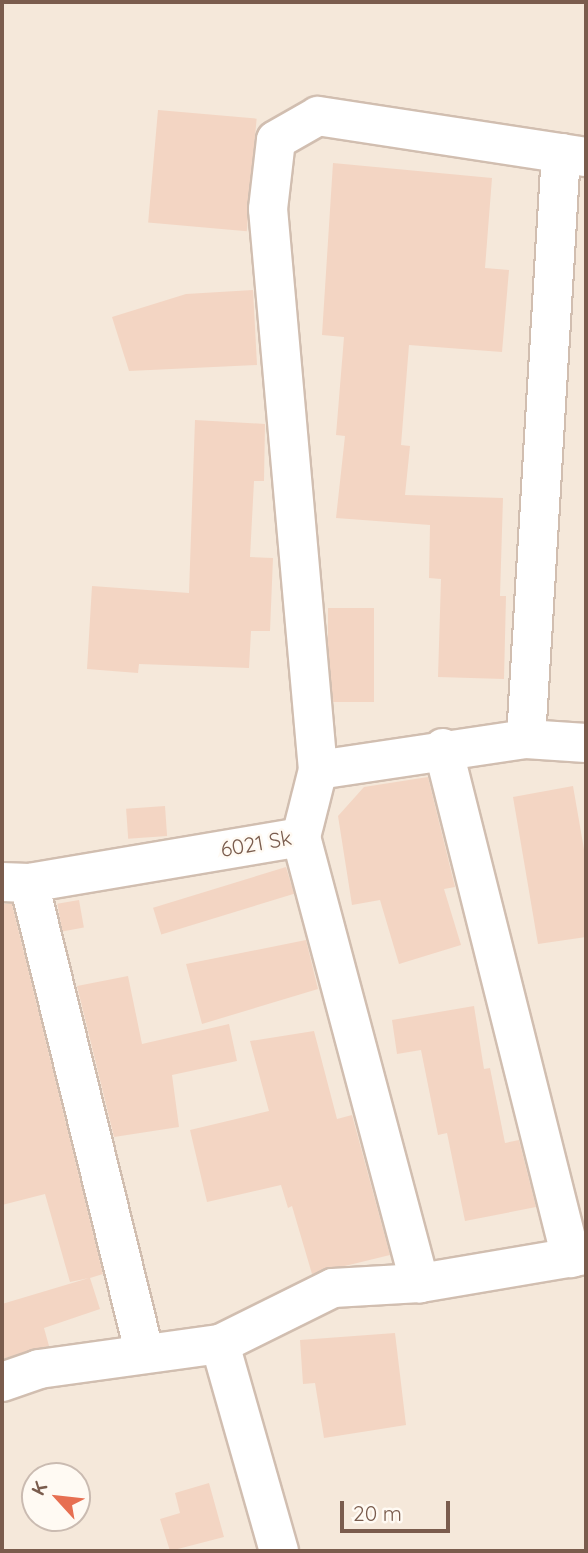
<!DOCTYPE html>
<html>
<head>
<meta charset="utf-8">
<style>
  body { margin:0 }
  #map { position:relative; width:588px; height:1553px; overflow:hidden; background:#fdf6ec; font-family:Quicksand,sans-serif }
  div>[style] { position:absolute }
  .residential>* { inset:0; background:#f5e8da }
  .building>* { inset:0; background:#f3d5c3; transform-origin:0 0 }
  .roads { filter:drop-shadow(2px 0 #d1beb0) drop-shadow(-2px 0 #d1beb0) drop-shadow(0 2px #d1beb0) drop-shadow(0 -2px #d1beb0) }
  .minor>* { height:38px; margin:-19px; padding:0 19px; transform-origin:19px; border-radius:19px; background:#fff }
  span { translate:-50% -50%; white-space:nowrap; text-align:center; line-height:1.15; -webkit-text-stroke:5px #fffaf3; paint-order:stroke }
  .street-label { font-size:21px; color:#7a5c4d }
  .frame { position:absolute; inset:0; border:4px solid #7a5c4d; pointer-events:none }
  .north { position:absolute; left:21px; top:1462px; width:70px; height:70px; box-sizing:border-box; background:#fffaf3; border:2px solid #cabbb1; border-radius:50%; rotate:297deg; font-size:19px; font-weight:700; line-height:28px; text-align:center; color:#7a5c4d }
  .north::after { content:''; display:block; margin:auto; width:24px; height:32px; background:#e76f51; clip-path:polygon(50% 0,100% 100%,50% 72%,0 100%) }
  .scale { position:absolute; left:340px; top:1501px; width:110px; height:32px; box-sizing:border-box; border:4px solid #7a5c4d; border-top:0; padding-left:9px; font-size:21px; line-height:24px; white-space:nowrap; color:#7a5c4d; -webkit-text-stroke:5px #fffaf3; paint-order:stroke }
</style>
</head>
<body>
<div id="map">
  <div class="residential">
    <i style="clip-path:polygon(evenodd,2px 2px,586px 2px,586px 1551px,2px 1551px,2px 2px,35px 1476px,77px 1476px,77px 1518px,35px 1518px,35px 1476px)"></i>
  </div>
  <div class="building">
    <i style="left:158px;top:110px;width:99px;height:113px;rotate:5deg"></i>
    <i style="clip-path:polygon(333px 163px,492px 178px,485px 268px,509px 270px,502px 352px,409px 345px,401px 445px,410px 446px,405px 495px,503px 498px,500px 596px,506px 596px,504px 679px,438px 677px,441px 579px,429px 578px,430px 525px,336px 518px,345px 436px,336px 435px,344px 337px,322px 335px)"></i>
    <i style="clip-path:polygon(253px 290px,257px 365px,129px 371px,112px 317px,186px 294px)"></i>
    <i style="clip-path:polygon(195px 420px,265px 424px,264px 481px,254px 481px,250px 557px,273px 558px,270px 631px,251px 631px,249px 668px,139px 664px,138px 673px,87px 669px,92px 586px,189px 593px)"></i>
    <i style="left:328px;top:608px;width:46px;height:94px"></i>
    <i style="clip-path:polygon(428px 777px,455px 887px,444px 889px,461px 945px,399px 964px,380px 900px,352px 905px,338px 816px,364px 787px)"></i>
    <i style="clip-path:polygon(573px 786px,586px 861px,586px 937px,538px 944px,513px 797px)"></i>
    <i style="left:165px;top:806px;width:30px;height:39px;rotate:86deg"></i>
    <i style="left:286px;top:867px;width:28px;height:139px;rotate:73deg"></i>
    <i style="left:79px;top:900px;width:28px;height:22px;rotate:80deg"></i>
    <i style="clip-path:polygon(2px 904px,12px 904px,103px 1274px,90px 1278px,100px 1309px,44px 1328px,49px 1346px,2px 1359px,2px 1304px,89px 1278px,70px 1282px,45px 1194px,2px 1205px)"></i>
    <i style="clip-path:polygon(306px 940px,318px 989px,202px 1024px,186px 964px)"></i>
    <i style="clip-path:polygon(128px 976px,142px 1044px,229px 1024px,237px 1061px,172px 1075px,179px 1127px,114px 1137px,77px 986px)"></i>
    <i style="clip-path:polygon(474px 1006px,484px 1069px,490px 1068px,505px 1143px,519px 1140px,536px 1207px,465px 1221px,447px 1133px,438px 1135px,421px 1050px,397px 1054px,392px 1020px)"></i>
    <i style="clip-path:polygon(314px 1031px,337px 1119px,352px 1115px,390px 1255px,312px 1274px,292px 1206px,288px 1208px,281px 1185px,207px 1202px,190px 1130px,269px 1111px,250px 1041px)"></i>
    <i style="clip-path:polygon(395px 1333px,406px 1425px,324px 1438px,315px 1383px,303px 1384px,300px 1340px)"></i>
    <i style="clip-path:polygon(209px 1483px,224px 1537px,170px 1551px,160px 1519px,180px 1513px,175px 1493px)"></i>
  </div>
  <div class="roads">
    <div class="minor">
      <i style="left:526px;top:739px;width:587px;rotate:-86.58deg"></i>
      <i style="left:443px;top:748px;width:526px;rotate:75.91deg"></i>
      <i style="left:318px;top:770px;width:563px;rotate:-95.09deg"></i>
      <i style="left:268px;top:209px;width:69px;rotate:-83.4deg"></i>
      <i style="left:276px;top:140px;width:48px;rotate:-29.7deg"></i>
      <i style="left:318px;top:116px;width:271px;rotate:8.7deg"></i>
      <i style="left:301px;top:837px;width:462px;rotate:75.1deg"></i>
      <i style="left:2px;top:882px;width:27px;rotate:2deg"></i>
      <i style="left:29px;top:883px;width:276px;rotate:-9.6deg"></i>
      <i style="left:301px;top:837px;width:69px;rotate:-75.8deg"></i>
      <i style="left:318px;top:770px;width:210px;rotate:-8.5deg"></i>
      <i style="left:526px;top:739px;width:60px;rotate:3.8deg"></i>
      <i style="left:29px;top:883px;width:482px;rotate:76.2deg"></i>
      <i style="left:220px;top:1344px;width:215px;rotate:74.1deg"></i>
      <i style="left:2px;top:1382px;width:39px;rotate:-19deg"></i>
      <i style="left:39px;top:1369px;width:183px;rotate:-7.9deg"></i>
      <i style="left:220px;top:1344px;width:126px;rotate:-26.4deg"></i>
      <i style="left:333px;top:1288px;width:87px;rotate:-3.3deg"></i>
      <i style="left:420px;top:1283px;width:168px;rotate:-9.6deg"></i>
    </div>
  </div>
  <div class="street-label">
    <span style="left:256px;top:843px;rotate:-10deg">6021 Sk</span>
  </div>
  <div class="frame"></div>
  <div class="north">K</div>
  <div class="scale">20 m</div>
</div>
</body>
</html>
